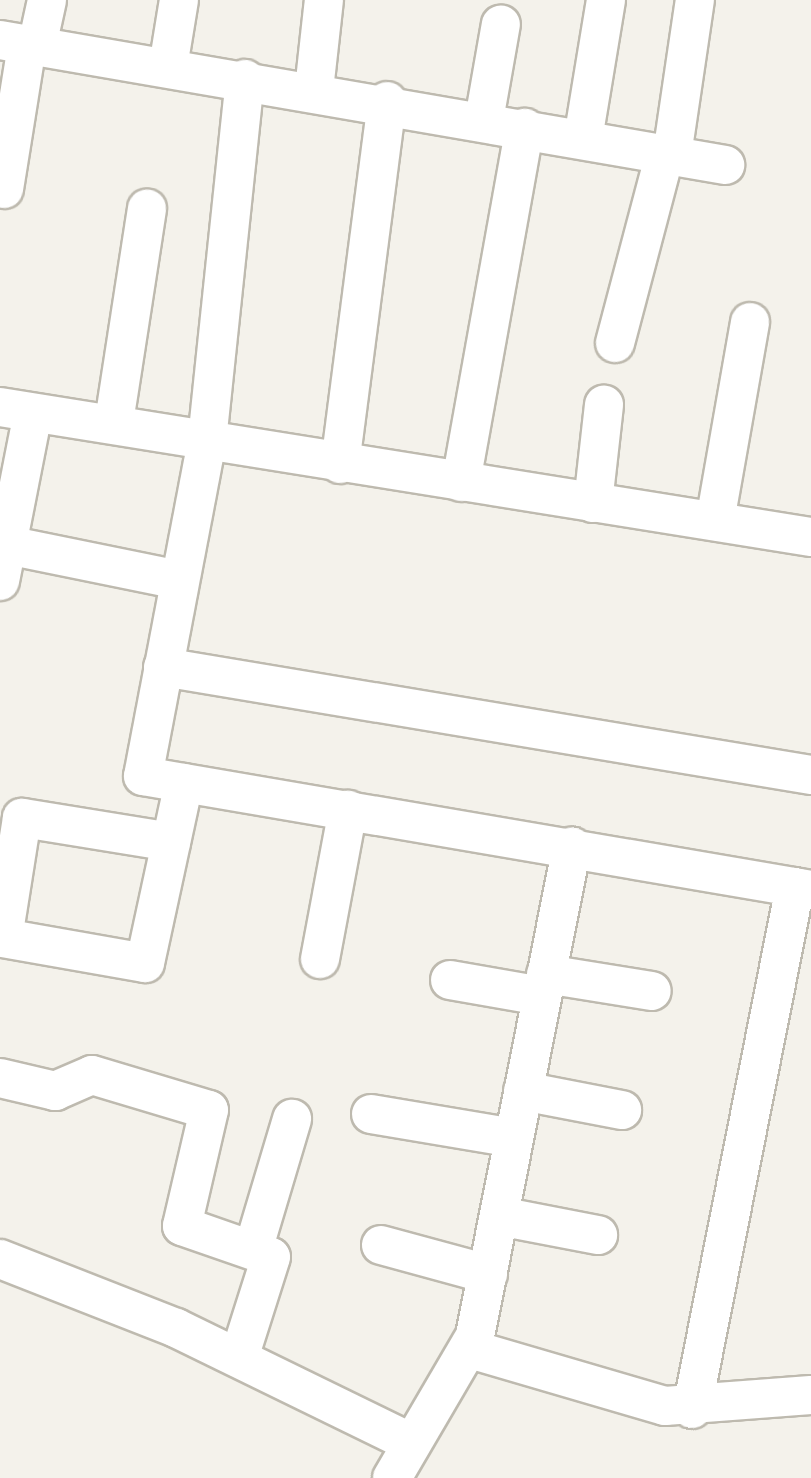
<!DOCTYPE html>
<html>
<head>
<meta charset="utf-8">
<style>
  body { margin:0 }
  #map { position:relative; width:811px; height:1478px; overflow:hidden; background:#f4f2eb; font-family:"Nunito Sans",sans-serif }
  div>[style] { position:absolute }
  .roads { filter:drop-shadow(2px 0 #bebaaf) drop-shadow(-2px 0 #bebaaf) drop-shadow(0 2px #bebaaf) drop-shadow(0 -2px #bebaaf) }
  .minor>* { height:38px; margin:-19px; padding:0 19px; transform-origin:19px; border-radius:19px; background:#fff }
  span { translate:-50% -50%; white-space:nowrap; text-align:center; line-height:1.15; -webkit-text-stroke:10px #fff; paint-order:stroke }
</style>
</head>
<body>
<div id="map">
  <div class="roads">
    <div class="minor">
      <i style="left:0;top:40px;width:736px;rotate:9.78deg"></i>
      <i style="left:37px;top:46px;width:47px;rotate:-77.7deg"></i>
      <i style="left:168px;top:67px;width:68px;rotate:-80.7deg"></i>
      <i style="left:245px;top:79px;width:364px;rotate:96deg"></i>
      <i style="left:207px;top:441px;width:341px;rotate:100.8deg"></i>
      <i style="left:143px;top:776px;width:678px;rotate:9.68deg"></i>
      <i style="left:314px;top:90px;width:91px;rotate:-83.7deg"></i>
      <i style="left:484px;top:120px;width:97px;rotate:-80deg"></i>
      <i style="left:583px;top:139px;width:141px;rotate:-80.6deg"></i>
      <i style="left:672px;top:155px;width:157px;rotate:-81.6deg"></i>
      <i style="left:4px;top:189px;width:146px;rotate:-80.9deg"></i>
      <i style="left:615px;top:343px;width:196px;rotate:-75.2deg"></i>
      <i style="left:0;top:407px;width:821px;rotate:9.11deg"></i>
      <i style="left:114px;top:422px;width:216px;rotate:-81.2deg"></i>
      <i style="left:340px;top:464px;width:366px;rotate:-82.6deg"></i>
      <i style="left:461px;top:482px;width:360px;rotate:-79.8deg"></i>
      <i style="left:593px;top:503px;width:99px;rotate:-83.6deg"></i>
      <i style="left:715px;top:521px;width:202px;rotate:-80deg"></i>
      <i style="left:7px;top:545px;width:176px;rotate:11.5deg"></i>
      <i style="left:0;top:581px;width:171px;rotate:-78.9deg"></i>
      <i style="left:163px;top:667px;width:657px;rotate:9.46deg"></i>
      <i style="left:171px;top:842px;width:151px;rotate:-170.8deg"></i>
      <i style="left:22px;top:818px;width:121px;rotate:99deg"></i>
      <i style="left:3px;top:938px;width:144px;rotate:10deg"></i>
      <i style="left:145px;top:963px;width:184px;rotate:-77.8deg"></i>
      <i style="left:320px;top:959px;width:152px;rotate:-79.4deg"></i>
      <i style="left:546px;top:974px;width:107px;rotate:9.1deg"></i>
      <i style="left:450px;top:980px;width:93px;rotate:9.9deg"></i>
      <i style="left:0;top:1078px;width:57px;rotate:13.3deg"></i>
      <i style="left:55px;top:1091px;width:40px;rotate:-23.4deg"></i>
      <i style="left:92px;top:1075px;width:122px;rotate:16.7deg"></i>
      <i style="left:209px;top:1110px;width:119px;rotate:103.1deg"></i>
      <i style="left:182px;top:1226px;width:94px;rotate:19.2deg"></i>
      <i style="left:271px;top:1257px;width:106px;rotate:107.6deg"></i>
      <i style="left:523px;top:1091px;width:101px;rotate:10.9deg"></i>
      <i style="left:371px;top:1114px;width:145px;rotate:9.5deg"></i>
      <i style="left:499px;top:1216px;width:101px;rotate:10.9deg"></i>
      <i style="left:381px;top:1245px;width:111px;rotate:15.2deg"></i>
      <i style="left:253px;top:1250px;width:137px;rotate:-73.4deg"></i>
      <i style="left:0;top:1259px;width:189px;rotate:21.4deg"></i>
      <i style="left:176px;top:1328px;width:260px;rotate:26deg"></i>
      <i style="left:470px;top:1349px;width:203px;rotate:16.3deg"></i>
      <i style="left:665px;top:1406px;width:146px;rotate:-4.3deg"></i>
      <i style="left:692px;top:1409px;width:532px;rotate:-78.84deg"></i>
      <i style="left:392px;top:1478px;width:164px;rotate:-59.7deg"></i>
      <i style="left:475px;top:1336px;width:499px;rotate:-78.8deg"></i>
    </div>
  </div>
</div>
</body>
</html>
